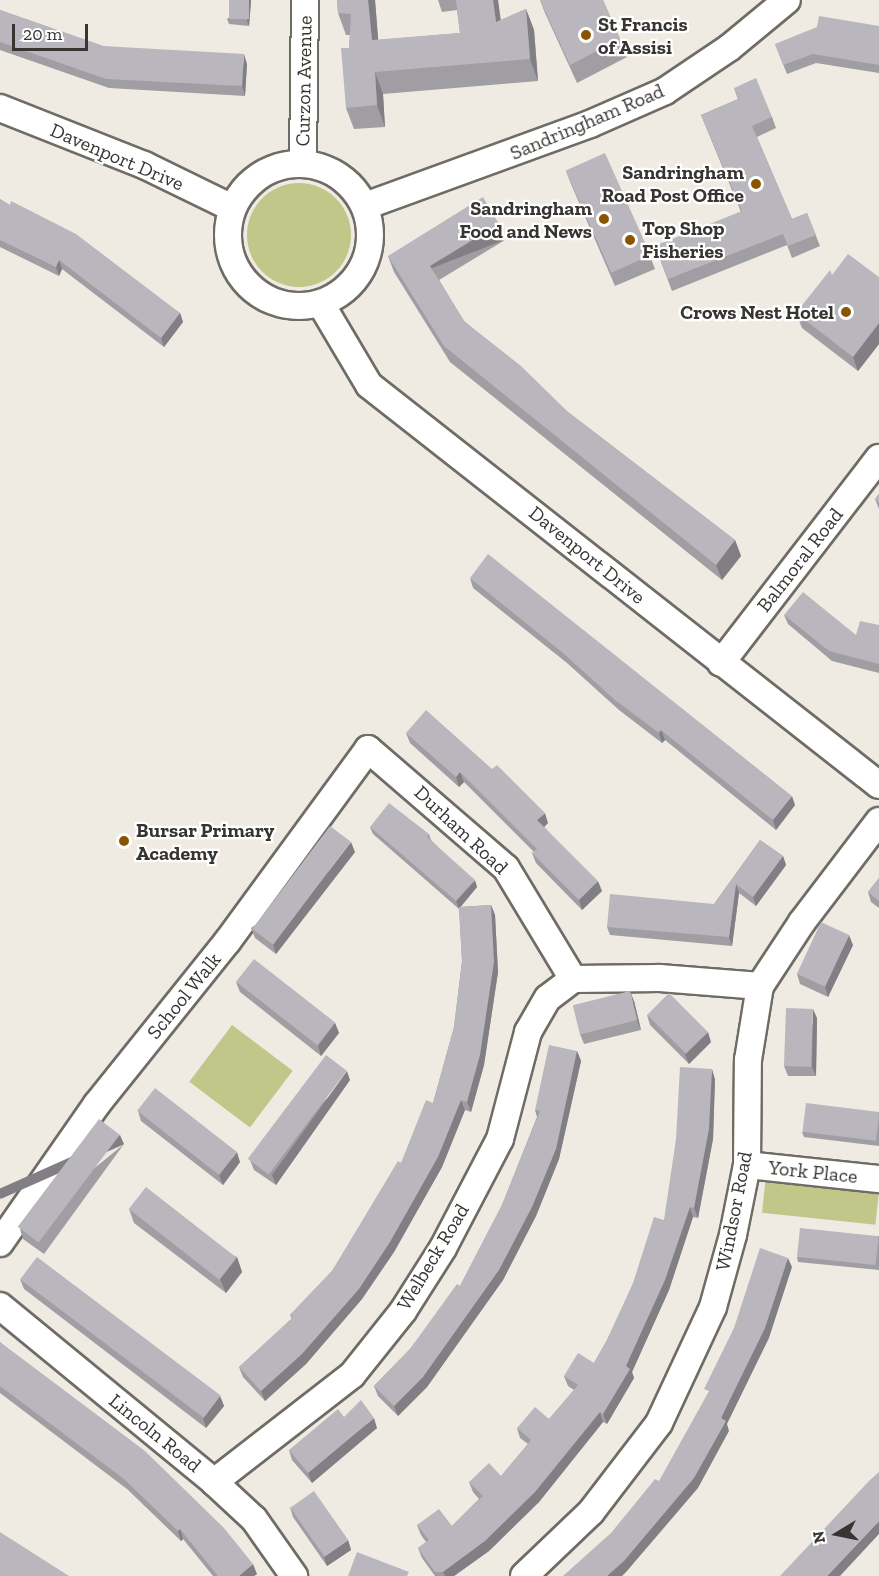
<!DOCTYPE html>
<html>
<head>
<meta charset="utf-8">
<style>
  body { margin:0 }
  #map { position:relative; width:879px; height:1576px; overflow:hidden; background:#efebe3; font-family:"Zilla Slab",serif }
  div>[style] { position:absolute }
  .green>* { inset:0; background:#c0c788; transform-origin:0 0 }
  .round { border-radius:50% }
  .roads { filter:drop-shadow(2px 0 #6f6c65) drop-shadow(-2px 0 #6f6c65) drop-shadow(0 2px #6f6c65) drop-shadow(0 -2px #6f6c65) }
  .street>* { height:26px; margin:-13px; padding:0 13px; transform-origin:13px; border-radius:13px; background:#fff }
  .street>.ring { margin:-13px; padding:0; box-sizing:content-box; background:none; border:26px solid #fff; border-radius:50% }
  .wall>* { inset:0; background:#a09da3 }
  .shaded-wall>* { inset:0; background:#827f84; transform-origin:0 0 }
  .building>* { inset:0; background:#bab6bd; transform-origin:0 0 }
  .dots>* { width:16px; height:16px; translate:-50% -50%; box-sizing:border-box; border:3px solid #fff; border-radius:50% }
  span { translate:-50% -50%; white-space:nowrap; text-align:center; line-height:1.15; -webkit-text-stroke:4.5px #fff; paint-order:stroke }
  .poi-label { font-size:20px; color:#373532; font-weight:700 }
  .left { translate:0 -50%; text-align:left }
  .right { translate:-100% -50%; text-align:right }
  .street-label { font-size:20px; color:#373532 }
  .north { position:absolute; left:807px; top:1504px; width:60px; height:60px; -webkit-text-stroke:4px #fff; paint-order:stroke; rotate:260deg; font-size:16px; font-weight:700; line-height:24px; text-align:center; color:#373532 }
  .north::after { content:''; display:block; margin:auto; width:21px; height:27px; background:#373532; clip-path:polygon(50% 0,100% 100%,50% 72%,0 100%) }
  .scale { position:absolute; left:12px; top:24px; width:76px; height:27px; box-sizing:border-box; border:3px solid #373532; border-top:0; padding-left:8px; font-size:18px; line-height:21px; white-space:nowrap; color:#373532; -webkit-text-stroke:4px #fff; paint-order:stroke }
</style>
</head>
<body>
<div id="map">
  <div class="green">
    <i class="round" style="left:247px;top:183px;width:104px;height:104px"></i>
    <i style="left:232px;top:1025px;width:76px;height:71px;rotate:37deg"></i>
    <i style="left:766px;top:1175px;width:114px;height:38px;rotate:6deg"></i>
  </div>
  <div class="roads">
    <div class="street">
      <i style="left:0;top:108px;width:155px;rotate:21.6deg"></i>
      <i style="left:144px;top:165px;width:98px;rotate:26deg"></i>
      <i style="left:303px;top:163px;width:163px;rotate:-89.3deg"></i>
      <i class="ring" style="left:228px;top:164px;width:116px;height:116px"></i>
      <i style="left:365px;top:206px;width:239px;rotate:-20deg"></i>
      <i style="left:590px;top:124px;width:82px;rotate:-23.7deg"></i>
      <i style="left:665px;top:91px;width:77px;rotate:-33.9deg"></i>
      <i style="left:729px;top:48px;width:75px;rotate:-39.6deg"></i>
      <i style="left:321px;top:304px;width:94px;rotate:59.3deg"></i>
      <i style="left:369px;top:385px;width:648px;rotate:38.11deg"></i>
      <i style="left:721px;top:663px;width:259px;rotate:-52.4deg"></i>
      <i style="left:747px;top:1165px;width:133px;rotate:6.1deg"></i>
      <i style="left:0;top:1243px;width:169px;rotate:-55.1deg"></i>
      <i style="left:97px;top:1104px;width:208px;rotate:-51.3deg"></i>
      <i style="left:227px;top:942px;width:239px;rotate:-53.8deg"></i>
      <i style="left:368px;top:749px;width:182px;rotate:40.8deg"></i>
      <i style="left:506px;top:868px;width:130px;rotate:58.9deg"></i>
      <i style="left:573px;top:979px;width:87px;rotate:-0.7deg"></i>
      <i style="left:660px;top:978px;width:100px;rotate:4.6deg"></i>
      <i style="left:0;top:1306px;width:277px;rotate:39.4deg"></i>
      <i style="left:214px;top:1482px;width:54px;rotate:42.8deg"></i>
      <i style="left:254px;top:1519px;width:70px;rotate:54.9deg"></i>
      <i style="left:214px;top:1482px;width:175px;rotate:-37.8deg"></i>
      <i style="left:352px;top:1375px;width:82px;rotate:-51.4deg"></i>
      <i style="left:403px;top:1311px;width:75px;rotate:-57.6deg"></i>
      <i style="left:443px;top:1248px;width:123px;rotate:-62.4deg"></i>
      <i style="left:500px;top:1139px;width:111px;rotate:-75.3deg"></i>
      <i style="left:528px;top:1032px;width:39px;rotate:-60deg"></i>
      <i style="left:548px;top:998px;width:31px;rotate:-37deg"></i>
      <i style="left:524px;top:1576px;width:93px;rotate:-43.7deg"></i>
      <i style="left:591px;top:1512px;width:112px;rotate:-52.6deg"></i>
      <i style="left:659px;top:1423px;width:128px;rotate:-65deg"></i>
      <i style="left:713px;top:1307px;width:75px;rotate:-74.5deg"></i>
      <i style="left:733px;top:1235px;width:71px;rotate:-78.7deg"></i>
      <i style="left:747px;top:1165px;width:105px;rotate:-89.5deg"></i>
      <i style="left:748px;top:1060px;width:75px;rotate:-80.8deg"></i>
      <i style="left:760px;top:986px;width:77px;rotate:-56.7deg"></i>
      <i style="left:802px;top:922px;width:127px;rotate:-52.7deg"></i>
    </div>
  </div>
  <div class="wall">
    <i style="clip-path:polygon(249px 0,251px 0,251px 1px,249px 26px,229px 24px,227px 19px)"></i>
    <i style="clip-path:polygon(337px 0,375px 0,378px 40px,460px 33px,457px 10px,442px 12px,438px 0,498px 0,501px 20px,526px 9px,534px 30px,538px 81px,383px 94px,385px 127px,354px 129px,346px 108px,350px 35px,346px 35px,338px 13px)"></i>
    <i style="clip-path:polygon(540px 0,603px 0,620px 39px,627px 57px,577px 83px,545px 13px)"></i>
    <i style="clip-path:polygon(0 10px,103px 46px,247px 64px,245px 96px,109px 88px,0 50px)"></i>
    <i style="clip-path:polygon(879px 26px,879px 73px,816px 63px,787px 74px,775px 44px)"></i>
    <i style="clip-path:polygon(734px 88px,772px 117px,776px 128px,757px 137px,792px 219px,807px 213px,820px 246px,792px 258px,787px 245px,672px 291px,655px 246px,741px 212px,701px 115px,738px 99px)"></i>
    <i style="clip-path:polygon(566px 171px,650px 256px,655px 269px,615px 286px,571px 184px)"></i>
    <i style="clip-path:polygon(0 199px,180px 313px,183px 322px,164px 347px,62px 269px,59px 276px,0 247px)"></i>
    <i style="clip-path:polygon(505px 240px,439px 280px,464px 321px,568px 412px,735px 540px,741px 556px,722px 580px,450px 362px,394px 272px,388px 256px)"></i>
    <i style="clip-path:polygon(879px 277px,879px 344px,858px 371px,802px 328px,796px 313px)"></i>
    <i style="clip-path:polygon(879px 494px,879px 509px,875px 499px)"></i>
    <i style="clip-path:polygon(470px 578px,795px 805px,776px 830px,665px 740px,662px 743px,619px 710px,567px 663px,473px 588px)"></i>
    <i style="clip-path:polygon(784px 615px,856px 635px,879px 625px,879px 673px,832px 661px,788px 624px)"></i>
    <i style="clip-path:polygon(406px 733px,548px 823px,544px 827px,602px 891px,582px 910px,536px 863px,532px 853px,534px 852px,464px 782px,459px 787px,410px 743px)"></i>
    <i style="clip-path:polygon(370px 827px,429px 834px,431px 840px,477px 887px,460px 907px,491px 905px,495px 915px,498px 972px,484px 1065px,471px 1112px,465px 1110px,442px 1167px,394px 1252px,362px 1299px,306px 1364px,265px 1401px,243px 1377px,239px 1367px,292px 1319px,290px 1315px,332px 1271px,401px 1163px,433px 1103px,454px 1027px,462px 961px,459px 908px,459px 909px,373px 834px)"></i>
    <i style="clip-path:polygon(760px 840px,783px 856px,786px 865px,756px 906px,739px 893px,732px 946px,610px 935px,607px 927px,714px 904px)"></i>
    <i style="clip-path:polygon(355px 852px,276px 954px,255px 938px,251px 928px)"></i>
    <i style="clip-path:polygon(879px 878px,879px 908px,871px 902px,868px 892px)"></i>
    <i style="clip-path:polygon(853px 945px,828px 997px,800px 984px,797px 974px)"></i>
    <i style="clip-path:polygon(236px 982px,335px 1023px,339px 1033px,321px 1056px,240px 992px)"></i>
    <i style="clip-path:polygon(634px 1001px,641px 1030px,584px 1044px,580px 1034px)"></i>
    <i style="clip-path:polygon(647px 1015px,711px 1042px,689px 1064px,650px 1025px)"></i>
    <i style="clip-path:polygon(817px 1018px,816px 1076px,788px 1076px,784px 1066px)"></i>
    <i style="clip-path:polygon(577px 1051px,581px 1061px,559px 1159px,536px 1216px,503px 1280px,427px 1387px,398px 1416px,378px 1396px,374px 1386px,410px 1349px,460px 1286px,502px 1205px,537px 1117px,535px 1110px)"></i>
    <i style="clip-path:polygon(715px 1079px,713px 1139px,698px 1218px,693px 1217px,669px 1290px,632px 1372px,634px 1378px,607px 1424px,603px 1422px,539px 1502px,489px 1551px,454px 1576px,435px 1576px,422px 1558px,418px 1548px,426px 1542px,421px 1535px,417px 1525px,452px 1526px,479px 1499px,473px 1492px,469px 1482px,501px 1476px,528px 1444px,520px 1438px,517px 1428px,549px 1419px,574px 1390px,568px 1386px,564px 1376px,594px 1363px,607px 1340px,664px 1220px)"></i>
    <i style="clip-path:polygon(350px 1080px,276px 1185px,254px 1170px,250px 1160px)"></i>
    <i style="clip-path:polygon(138px 1111px,240px 1162px,223px 1185px,141px 1121px)"></i>
    <i style="clip-path:polygon(879px 1112px,879px 1146px,804px 1137px,802px 1132px)"></i>
    <i style="clip-path:polygon(124px 1144px,44px 1254px,23px 1239px,20px 1229px)"></i>
    <i style="clip-path:polygon(129px 1209px,237px 1257px,242px 1272px,226px 1293px,134px 1223px)"></i>
    <i style="clip-path:polygon(879px 1236px,879px 1270px,798px 1262px,797px 1257px)"></i>
    <i style="clip-path:polygon(20px 1279px,220px 1396px,224px 1406px,206px 1428px,24px 1289px)"></i>
    <i style="clip-path:polygon(0 1342px,257px 1574px,254px 1576px,213px 1576px,183px 1539px,181px 1541px,127px 1489px,0 1393px)"></i>
    <i style="clip-path:polygon(344px 1417px,377px 1428px,312px 1483px,292px 1460px,289px 1450px)"></i>
    <i style="clip-path:polygon(290px 1507px,348px 1540px,351px 1550px,327px 1566px,293px 1517px)"></i>
  </div>
  <div class="shaded-wall">
    <i style="clip-path:polygon(249px 0,251px 0,251px 1px,249px 26px,247px 21px)"></i>
    <i style="clip-path:polygon(368px 0,375px 0,380px 62px,372px 40px)"></i>
    <i style="clip-path:polygon(493px 0,498px 0,503px 44px,496px 22px)"></i>
    <i style="clip-path:polygon(526px 9px,534px 30px,538px 81px,530px 59px)"></i>
    <i style="clip-path:polygon(244px 54px,247px 64px,245px 96px,242px 86px)"></i>
    <i style="clip-path:polygon(375px 72px,383px 94px,385px 127px,377px 105px)"></i>
    <i style="left:499px;top:224px;width:17px;height:81px;rotate:69deg"></i>
    <i style="clip-path:polygon(59px 260px,62px 269px,59px 276px,56px 267px)"></i>
    <i style="clip-path:polygon(180px 313px,183px 322px,164px 347px,161px 338px)"></i>
    <i style="clip-path:polygon(879px 323px,879px 344px,858px 371px,853px 357px)"></i>
    <i style="clip-path:polygon(735px 540px,741px 556px,722px 580px,716px 565px)"></i>
    <i style="clip-path:polygon(661px 730px,665px 740px,662px 743px,659px 733px)"></i>
    <i style="clip-path:polygon(460px 772px,464px 782px,459px 787px,456px 777px)"></i>
    <i style="clip-path:polygon(792px 796px,795px 805px,776px 830px,773px 820px)"></i>
    <i style="clip-path:polygon(545px 813px,548px 823px,541px 830px,537px 820px)"></i>
    <i style="clip-path:polygon(351px 842px,355px 852px,276px 954px,273px 944px)"></i>
    <i style="clip-path:polygon(783px 856px,786px 865px,756px 906px,753px 897px)"></i>
    <i style="clip-path:polygon(475px 880px,477px 887px,459px 909px,456px 901px)"></i>
    <i style="clip-path:polygon(598px 881px,602px 891px,582px 910px,579px 900px)"></i>
    <i style="clip-path:polygon(736px 884px,739px 893px,732px 946px,729px 937px)"></i>
    <i style="clip-path:polygon(491px 905px,495px 915px,498px 972px,484px 1065px,471px 1112px,467px 1102px)"></i>
    <i style="clip-path:polygon(849px 935px,853px 945px,828px 997px,825px 987px)"></i>
    <i style="clip-path:polygon(630px 991px,634px 1001px,641px 1030px,637px 1020px)"></i>
    <i style="clip-path:polygon(813px 1009px,817px 1018px,816px 1076px,812px 1067px)"></i>
    <i style="clip-path:polygon(335px 1023px,339px 1033px,321px 1056px,318px 1046px)"></i>
    <i style="clip-path:polygon(708px 1032px,711px 1042px,689px 1064px,685px 1054px)"></i>
    <i style="clip-path:polygon(577px 1051px,581px 1061px,559px 1159px,536px 1216px,503px 1280px,427px 1387px,398px 1416px,394px 1406px,423px 1377px)"></i>
    <i style="clip-path:polygon(712px 1069px,715px 1079px,713px 1139px,698px 1218px,694px 1208px)"></i>
    <i style="clip-path:polygon(347px 1071px,350px 1080px,276px 1185px,272px 1175px)"></i>
    <i style="clip-path:polygon(461px 1100px,465px 1110px,442px 1167px,394px 1252px,362px 1299px,306px 1364px,265px 1401px,261px 1391px)"></i>
    <i style="left:120px;top:1135px;width:10px;height:135px;rotate:66deg"></i>
    <i style="clip-path:polygon(237px 1152px,240px 1162px,223px 1185px,219px 1175px)"></i>
    <i style="clip-path:polygon(690px 1207px,693px 1217px,669px 1290px,632px 1372px,634px 1378px,607px 1424px,603px 1414px,626px 1366px)"></i>
    <i style="clip-path:polygon(237px 1257px,242px 1272px,226px 1293px,220px 1279px)"></i>
    <i style="clip-path:polygon(788px 1258px,792px 1267px,769px 1338px,727px 1424px,729px 1431px,698px 1488px,627px 1571px,622px 1576px,607px 1576px,721px 1418px)"></i>
    <i style="clip-path:polygon(220px 1396px,224px 1406px,206px 1428px,203px 1418px)"></i>
    <i style="clip-path:polygon(600px 1412px,603px 1422px,539px 1502px,489px 1551px,454px 1576px,445px 1576px,443px 1572px)"></i>
    <i style="clip-path:polygon(374px 1418px,377px 1428px,312px 1483px,308px 1473px)"></i>
    <i style="clip-path:polygon(879px 1521px,879px 1534px,840px 1576px,827px 1576px)"></i>
    <i style="clip-path:polygon(180px 1529px,183px 1539px,181px 1541px,178px 1531px)"></i>
    <i style="clip-path:polygon(348px 1540px,351px 1550px,327px 1566px,324px 1557px)"></i>
    <i style="clip-path:polygon(253px 1564px,257px 1574px,254px 1576px,239px 1576px)"></i>
  </div>
  <div class="building">
    <i style="left:229px;top:0;width:20px;height:19px"></i>
    <i style="clip-path:polygon(337px 0,368px 0,372px 40px,460px 33px,456px 0,493px 0,496px 22px,526px 9px,530px 59px,375px 72px,377px 105px,346px 108px,341px 48px,349px 48px,351px 14px,338px 13px)"></i>
    <i style="clip-path:polygon(540px 0,603px 0,620px 39px,570px 65px)"></i>
    <i style="clip-path:polygon(0 10px,103px 46px,244px 54px,242px 86px,106px 79px,0 42px)"></i>
    <i style="clip-path:polygon(819px 16px,879px 26px,879px 65px,813px 54px,783px 65px,775px 44px,817px 27px)"></i>
    <i style="clip-path:polygon(756px 78px,772px 117px,752px 126px,792px 219px,807px 213px,816px 235px,788px 246px,783px 234px,668px 279px,655px 246px,742px 211px,701px 115px,739px 99px,734px 88px)"></i>
    <i style="left:605px;top:153px;width:112px;height:43px;rotate:66deg"></i>
    <i style="clip-path:polygon(483px 197px,499px 224px,430px 266px,464px 321px,521px 366px,568px 412px,735px 540px,716px 565px,444px 346px,388px 256px)"></i>
    <i style="clip-path:polygon(0 199px,10px 205px,11px 201px,76px 234px,180px 313px,161px 338px,59px 260px,56px 267px,0 240px)"></i>
    <i style="clip-path:polygon(848px 254px,879px 277px,879px 323px,853px 357px,796px 313px,830px 270px,832px 275px)"></i>
    <i style="clip-path:polygon(879px 494px,879px 503px,875px 499px)"></i>
    <i style="clip-path:polygon(488px 554px,792px 796px,773px 820px,661px 730px,659px 733px,615px 700px,563px 653px,470px 578px)"></i>
    <i style="clip-path:polygon(803px 592px,856px 635px,860px 621px,879px 625px,879px 664px,829px 651px,784px 615px)"></i>
    <i style="clip-path:polygon(426px 710px,492px 769px,497px 765px,545px 813px,537px 820px,598px 881px,579px 900px,532px 853px,537px 849px,460px 772px,456px 777px,406px 733px)"></i>
    <i style="clip-path:polygon(389px 803px,429px 834px,427px 837px,475px 880px,456px 901px,370px 827px)"></i>
    <i style="left:330px;top:826px;width:26px;height:129px;rotate:37deg"></i>
    <i style="clip-path:polygon(760px 840px,783px 856px,753px 897px,736px 884px,729px 937px,607px 927px,610px 894px,714px 904px)"></i>
    <i style="clip-path:polygon(879px 878px,879px 901px,868px 892px)"></i>
    <i style="clip-path:polygon(491px 905px,494px 962px,480px 1055px,467px 1102px,461px 1100px,438px 1157px,390px 1242px,359px 1289px,302px 1354px,261px 1391px,239px 1367px,293px 1317px,290px 1315px,332px 1271px,398px 1161px,401px 1163px,426px 1100px,433px 1103px,454px 1027px,462px 961px,459px 907px)"></i>
    <i style="left:821px;top:922px;width:31px;height:57px;rotate:25deg"></i>
    <i style="left:254px;top:959px;width:103px;height:29px;rotate:38deg"></i>
    <i style="left:630px;top:991px;width:30px;height:59px;rotate:76deg"></i>
    <i style="left:669px;top:993px;width:55px;height:31px;rotate:45deg"></i>
    <i style="left:786px;top:1008px;width:27px;height:58px;rotate:2deg"></i>
    <i style="clip-path:polygon(549px 1045px,577px 1051px,556px 1149px,532px 1207px,499px 1270px,423px 1377px,394px 1406px,374px 1386px,410px 1349px,457px 1284px,460px 1286px,502px 1205px,540px 1111px,535px 1110px)"></i>
    <i style="left:326px;top:1055px;width:26px;height:130px;rotate:37deg"></i>
    <i style="clip-path:polygon(680px 1067px,712px 1069px,709px 1129px,694px 1208px,690px 1207px,665px 1280px,626px 1366px,630px 1369px,603px 1414px,600px 1412px,535px 1492px,485px 1541px,443px 1572px,435px 1572px,418px 1548px,429px 1540px,417px 1525px,439px 1509px,452px 1526px,483px 1496px,469px 1482px,489px 1463px,501px 1476px,531px 1440px,517px 1428px,535px 1407px,549px 1419px,578px 1385px,564px 1376px,578px 1353px,594px 1363px,607px 1340px,633px 1283px,654px 1217px,664px 1220px,676px 1139px)"></i>
    <i style="left:155px;top:1088px;width:104px;height:29px;rotate:38deg"></i>
    <i style="left:806px;top:1103px;width:74px;height:29px;rotate:7deg"></i>
    <i style="left:99px;top:1119px;width:26px;height:135px;rotate:37deg"></i>
    <i style="left:146px;top:1187px;width:115px;height:28px;rotate:38deg"></i>
    <i style="left:800px;top:1228px;width:79px;height:29px;rotate:6deg"></i>
    <i style="clip-path:polygon(760px 1248px,788px 1258px,765px 1328px,721px 1418px,726px 1421px,694px 1478px,624px 1561px,607px 1576px,563px 1576px,611px 1533px,655px 1479px,659px 1481px,709px 1391px,704px 1389px,734px 1328px)"></i>
    <i style="left:37px;top:1257px;width:230px;height:28px;rotate:37deg"></i>
    <i style="clip-path:polygon(0 1342px,145px 1451px,224px 1528px,253px 1564px,239px 1576px,218px 1576px,180px 1529px,178px 1531px,124px 1479px,0 1386px)"></i>
    <i style="clip-path:polygon(361px 1400px,374px 1418px,308px 1473px,289px 1450px,338px 1409px,344px 1417px)"></i>
    <i style="clip-path:polygon(879px 1472px,879px 1521px,827px 1576px,780px 1576px,869px 1481px)"></i>
    <i style="left:314px;top:1491px;width:60px;height:29px;rotate:55deg"></i>
    <i style="clip-path:polygon(0 1532px,69px 1576px,0 1576px)"></i>
    <i style="clip-path:polygon(357px 1552px,409px 1572px,407px 1576px,348px 1576px)"></i>
  </div>
  <div class="dots">
    <i style="left:586px;top:35px;background:#895502"></i>
    <i style="left:756px;top:184px;background:#895502"></i>
    <i style="left:604px;top:219px;background:#895502"></i>
    <i style="left:630px;top:240px;background:#895502"></i>
    <i style="left:846px;top:312px;background:#895502"></i>
    <i style="left:124px;top:841px;background:#895502"></i>
  </div>
  <div class="poi-label">
    <span class="left" style="left:598px;top:36px">St Francis<br>of Assisi</span>
    <span class="right" style="left:744px;top:184px">Sandringham<br>Road Post Office</span>
    <span class="right" style="left:592px;top:220px">Sandringham<br>Food and News</span>
    <span class="left" style="left:642px;top:240px">Top Shop<br>Fisheries</span>
    <span class="right" style="left:834px;top:312px">Crows Nest Hotel</span>
    <span class="left" style="left:136px;top:842px">Bursar Primary<br>Academy</span>
  </div>
  <div class="street-label">
    <span style="left:304px;top:81px;rotate:-89deg">Curzon Avenue</span>
    <span style="left:587px;top:122px;rotate:-23deg">Sandringham Road</span>
    <span style="left:117px;top:157px;rotate:23deg">Davenport Drive</span>
    <span style="left:587px;top:555px;rotate:39deg">Davenport Drive</span>
    <span style="left:800px;top:560px;rotate:-52deg">Balmoral Road</span>
    <span style="left:461px;top:830px;rotate:43deg">Durham Road</span>
    <span style="left:184px;top:996px;rotate:-51deg">School Walk</span>
    <span style="left:813px;top:1172px;rotate:6deg">York Place</span>
    <span style="left:734px;top:1211px;rotate:-79deg">Windsor Road</span>
    <span style="left:433px;top:1257px;rotate:-59deg">Welbeck Road</span>
    <span style="left:155px;top:1433px;rotate:39deg">Lincoln Road</span>
  </div>
  <div class="north">N</div>
  <div class="scale">20 m</div>
</div>
</body>
</html>
